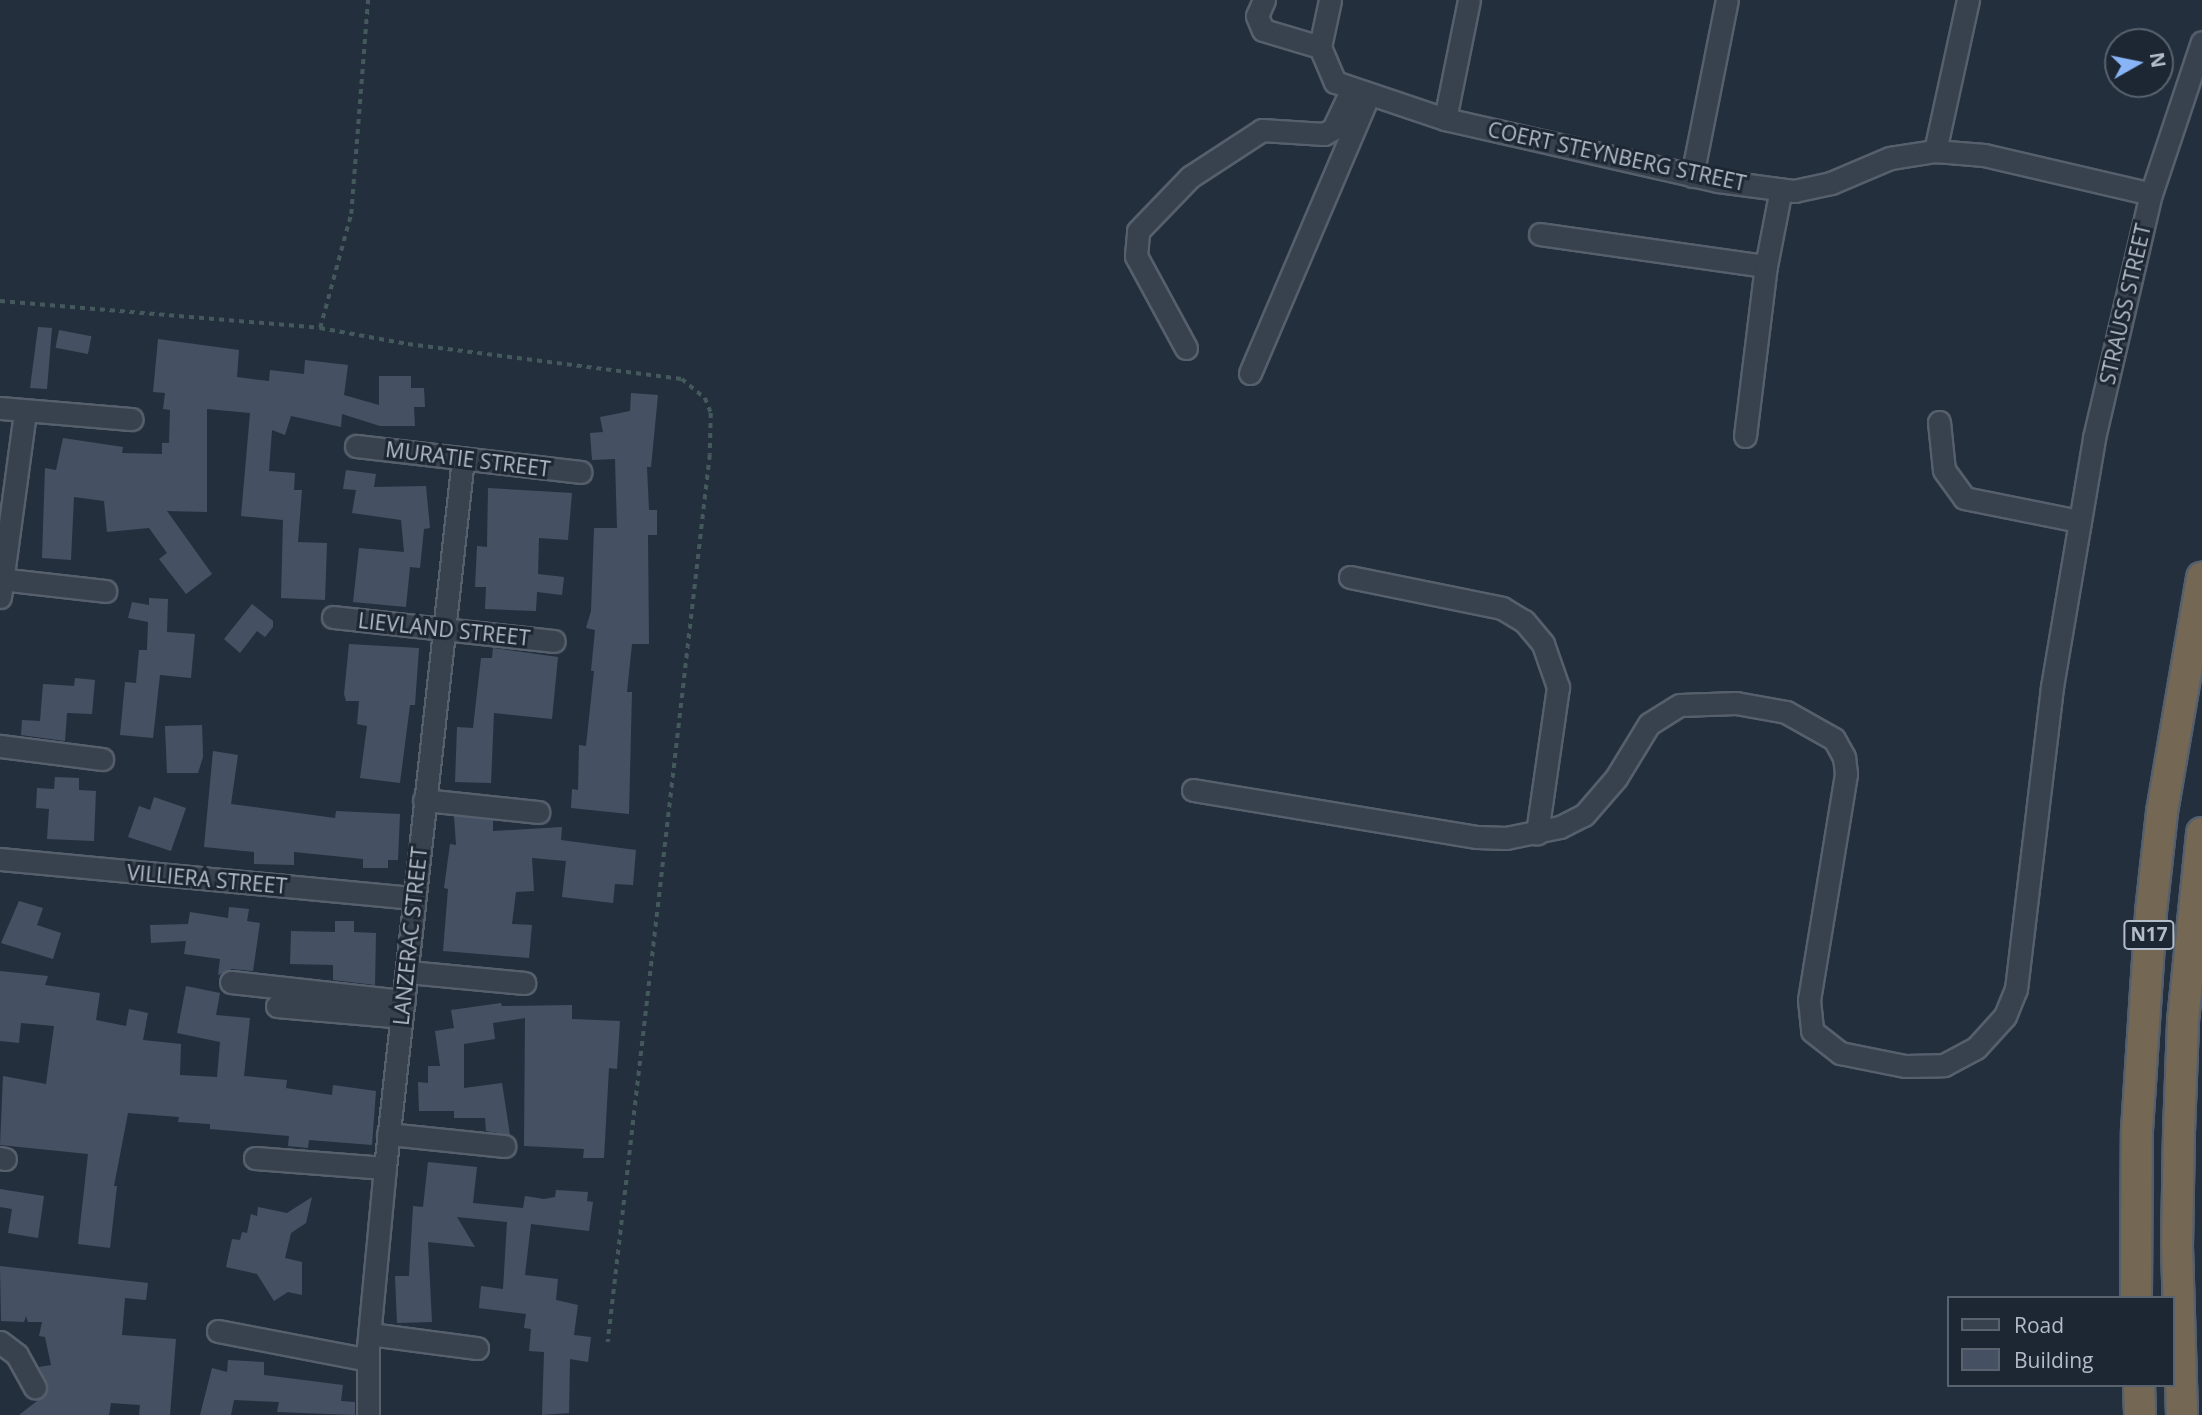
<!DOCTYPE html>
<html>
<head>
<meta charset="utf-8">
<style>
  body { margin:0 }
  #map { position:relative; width:2202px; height:1415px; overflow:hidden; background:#242f3e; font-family:"Open Sans",sans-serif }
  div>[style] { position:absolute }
  .building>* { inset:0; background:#455162; transform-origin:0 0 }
  .path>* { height:3.5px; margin-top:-1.75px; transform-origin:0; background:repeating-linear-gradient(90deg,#44595c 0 5px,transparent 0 10px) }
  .roads { filter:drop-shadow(2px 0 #565f6c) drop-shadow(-2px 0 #565f6c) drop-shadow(0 2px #565f6c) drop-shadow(0 -2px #565f6c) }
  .minor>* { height:21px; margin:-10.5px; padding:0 10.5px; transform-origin:10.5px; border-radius:10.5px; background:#38414e }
  .highway>* { height:30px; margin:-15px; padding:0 15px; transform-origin:15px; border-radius:15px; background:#746855 }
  span { translate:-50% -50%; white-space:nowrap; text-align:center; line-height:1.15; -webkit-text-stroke:6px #1d2633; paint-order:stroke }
  .shield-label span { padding:2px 5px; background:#1d2633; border:2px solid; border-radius:5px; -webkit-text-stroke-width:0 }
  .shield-label { font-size:19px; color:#b4bcc9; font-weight:700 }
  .street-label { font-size:21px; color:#b4bcc9 }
  .legend { position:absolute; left:1947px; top:1296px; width:228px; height:91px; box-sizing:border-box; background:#1d2633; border:2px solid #59626f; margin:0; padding:9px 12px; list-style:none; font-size:21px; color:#b4bcc9 }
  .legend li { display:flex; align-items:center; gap:14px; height:35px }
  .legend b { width:35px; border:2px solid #59626f }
  .north { position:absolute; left:2104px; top:28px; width:70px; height:70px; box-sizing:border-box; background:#1d2633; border:2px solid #59626f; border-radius:50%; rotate:81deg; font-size:19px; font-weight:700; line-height:28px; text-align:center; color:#b4bcc9 }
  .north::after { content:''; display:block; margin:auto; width:24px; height:32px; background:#8ab4f8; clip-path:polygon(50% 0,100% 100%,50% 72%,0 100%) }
</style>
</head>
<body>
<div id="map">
  <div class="building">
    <i style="clip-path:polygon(38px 327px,52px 328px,47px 389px,30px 388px)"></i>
    <i style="left:59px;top:330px;width:33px;height:18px;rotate:11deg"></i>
    <i style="clip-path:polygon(158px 339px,239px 350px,237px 377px,269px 381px,270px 370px,304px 374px,305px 360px,348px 365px,344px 395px,379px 405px,379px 376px,411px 376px,411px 388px,424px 388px,425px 407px,414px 407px,415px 426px,380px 426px,342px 414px,341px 427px,291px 416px,285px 435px,272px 430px,269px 471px,295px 473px,294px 490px,302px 490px,298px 542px,327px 543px,325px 600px,281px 598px,283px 520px,241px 516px,250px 413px,207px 409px,207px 512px,167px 511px,212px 574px,186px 594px,159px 559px,167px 553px,149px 528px,107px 532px,104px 501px,74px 497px,71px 560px,42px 558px,45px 468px,56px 470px,63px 438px,123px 447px,122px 453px,162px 454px,162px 443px,169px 443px,170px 410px,163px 409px,165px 393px,153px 392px)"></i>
    <i style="clip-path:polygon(631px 393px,658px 395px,651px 467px,647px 467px,649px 510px,657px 510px,657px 535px,648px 535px,649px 644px,632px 644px,627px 692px,632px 692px,629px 814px,571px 808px,572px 789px,578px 790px,579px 745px,586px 746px,594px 671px,591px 671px,595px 630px,586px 628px,591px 611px,594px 528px,617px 528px,615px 459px,592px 460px,590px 433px,603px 432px,600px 417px,630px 411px)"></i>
    <i style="clip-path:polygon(346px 470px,376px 474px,374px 487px,426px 486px,430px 528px,424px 529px,420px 568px,410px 567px,406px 607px,353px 602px,359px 548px,404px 552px,401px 520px,352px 513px,356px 490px,343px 489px)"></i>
    <i style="clip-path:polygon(488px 488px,572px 493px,568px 540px,539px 538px,538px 574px,564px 577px,562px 595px,537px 592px,536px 611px,485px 609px,486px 587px,475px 587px,477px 546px,487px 547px)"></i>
    <i style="clip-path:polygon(149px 598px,168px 599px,167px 632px,195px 634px,191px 678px,160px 675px,153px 738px,120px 735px,125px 682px,136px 683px,139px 650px,147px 650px,148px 622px,128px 618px,132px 602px,149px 605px)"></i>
    <i style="clip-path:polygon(252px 604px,273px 621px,273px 627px,265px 637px,257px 631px,240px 653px,224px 639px)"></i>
    <i style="clip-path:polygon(349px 644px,419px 648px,415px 705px,410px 705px,400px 783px,360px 778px,367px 726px,357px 724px,359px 701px,346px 701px,344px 694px)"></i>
    <i style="clip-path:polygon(493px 648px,558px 657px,552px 719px,494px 713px,491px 783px,455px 782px,457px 727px,473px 728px,481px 658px,492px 658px)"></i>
    <i style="clip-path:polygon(75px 678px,95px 680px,92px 714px,67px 713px,65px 741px,21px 735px,22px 720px,40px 721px,43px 684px,74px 686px)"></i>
    <i style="clip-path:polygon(202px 725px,203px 757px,198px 773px,167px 773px,165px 726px)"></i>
    <i style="clip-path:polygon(213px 751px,238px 755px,231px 804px,335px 818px,336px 811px,400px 814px,398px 860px,388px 860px,388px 868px,363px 868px,363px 859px,294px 852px,294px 865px,254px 864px,254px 852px,204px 847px)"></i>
    <i style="clip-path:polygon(55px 777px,79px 778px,79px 790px,96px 791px,94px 841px,47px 839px,49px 809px,36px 808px,37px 788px,54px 789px)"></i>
    <i style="clip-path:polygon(154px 797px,186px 808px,171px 851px,128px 837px,139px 806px,150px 810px)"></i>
    <i style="clip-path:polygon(454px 816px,493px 820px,493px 831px,562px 827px,561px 840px,636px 850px,633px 885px,615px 884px,613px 903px,562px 897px,566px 861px,532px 858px,534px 891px,516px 892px,512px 924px,532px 925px,529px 958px,443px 951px,448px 889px,444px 888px,450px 844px,456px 845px)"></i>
    <i style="clip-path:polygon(19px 901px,43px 908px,37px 925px,61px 933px,53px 959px,1px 943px)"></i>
    <i style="clip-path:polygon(229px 907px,249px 909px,247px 921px,260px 923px,253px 971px,232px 969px,218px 975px,220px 959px,184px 954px,186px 941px,151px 943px,150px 925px,188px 924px,190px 912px,228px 918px)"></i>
    <i style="clip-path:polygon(335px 921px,354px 921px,354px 932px,376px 933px,375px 985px,333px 980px,333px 965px,290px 964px,291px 931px,335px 932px)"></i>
    <i style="clip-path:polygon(0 971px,48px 976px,45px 985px,100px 993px,96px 1020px,126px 1026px,129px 1009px,148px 1013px,143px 1040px,181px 1044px,180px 1075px,217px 1077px,220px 1042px,177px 1033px,186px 986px,220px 993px,216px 1015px,250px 1018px,244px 1076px,287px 1080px,286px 1088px,332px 1095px,333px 1085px,376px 1091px,372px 1145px,309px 1140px,308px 1148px,288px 1146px,289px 1136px,210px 1129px,210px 1124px,178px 1122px,179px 1117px,128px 1113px,114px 1186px,117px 1186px,110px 1248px,78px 1244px,88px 1154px,0 1145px,3px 1076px,46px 1084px,54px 1026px,21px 1023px,19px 1043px,0 1041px)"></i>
    <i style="clip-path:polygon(501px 1003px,502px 1006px,572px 1005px,572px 1019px,620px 1021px,617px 1069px,609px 1068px,604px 1158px,583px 1158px,584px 1149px,524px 1146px,525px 1018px,493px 1023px,495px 1039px,464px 1044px,464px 1088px,502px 1083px,510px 1135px,486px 1131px,485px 1118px,454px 1118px,454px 1111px,419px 1111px,418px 1082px,428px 1083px,428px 1066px,440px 1066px,435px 1031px,454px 1028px,451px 1010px)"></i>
    <i style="clip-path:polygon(428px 1162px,477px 1167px,473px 1203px,523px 1208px,525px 1196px,544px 1199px,555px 1197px,556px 1190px,588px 1192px,587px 1201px,593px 1202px,589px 1231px,531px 1224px,525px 1275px,558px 1279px,556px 1300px,578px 1305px,574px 1335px,591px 1337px,588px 1362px,570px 1359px,569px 1413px,542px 1415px,544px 1352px,529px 1351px,531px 1329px,524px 1328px,526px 1314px,479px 1308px,481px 1286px,503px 1289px,507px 1222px,457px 1217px,475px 1247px,428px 1242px,432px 1322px,397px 1323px,395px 1276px,409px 1276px,413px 1206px,423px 1207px)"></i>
    <i style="clip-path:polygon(0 1189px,44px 1196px,38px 1238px,8px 1233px,12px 1209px,0 1207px)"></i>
    <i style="clip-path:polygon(312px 1197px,306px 1223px,291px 1233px,285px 1258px,302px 1262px,302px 1295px,288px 1292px,274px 1301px,257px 1274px,226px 1267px,232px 1239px,240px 1240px,242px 1232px,247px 1233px,251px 1214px,257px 1216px,258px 1207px,287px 1213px)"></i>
    <i style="clip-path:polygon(0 1266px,148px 1283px,146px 1300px,125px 1298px,122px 1335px,176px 1339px,170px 1415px,139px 1415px,140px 1405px,111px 1403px,109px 1415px,19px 1415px,46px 1394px,48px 1386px,39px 1367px,51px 1365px,45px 1337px,39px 1336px,42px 1322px,28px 1322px,26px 1316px,24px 1322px,1px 1321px)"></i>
    <i style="clip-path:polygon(228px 1360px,264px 1362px,264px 1375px,343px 1385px,341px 1401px,355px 1402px,355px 1415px,277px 1412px,279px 1402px,234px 1400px,231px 1415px,200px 1415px,212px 1368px,227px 1372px)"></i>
  </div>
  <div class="path">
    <i style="left:0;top:301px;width:321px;rotate:4.8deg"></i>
    <i style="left:320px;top:328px;width:89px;rotate:10.3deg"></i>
    <i style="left:408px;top:344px;width:276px;rotate:7.3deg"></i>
    <i style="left:682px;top:379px;width:30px;rotate:40deg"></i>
    <i style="left:705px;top:398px;width:16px;rotate:68deg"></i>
    <i style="left:711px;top:413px;width:42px;rotate:91.4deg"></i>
    <i style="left:710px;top:455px;width:893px;rotate:96.56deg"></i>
    <i style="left:320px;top:328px;width:118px;rotate:-74.8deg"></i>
    <i style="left:351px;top:214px;width:215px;rotate:-85.5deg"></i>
  </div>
  <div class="roads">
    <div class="minor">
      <i style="left:1264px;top:0;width:17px;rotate:114deg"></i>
      <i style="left:1257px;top:16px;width:15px;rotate:67deg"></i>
      <i style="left:1263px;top:30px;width:59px;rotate:16.6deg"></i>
      <i style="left:1330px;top:0;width:48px;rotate:102deg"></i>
      <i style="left:1320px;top:47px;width:38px;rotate:67deg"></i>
      <i style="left:1335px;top:82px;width:116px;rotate:18.6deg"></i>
      <i style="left:1445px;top:119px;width:280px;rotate:12.8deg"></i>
      <i style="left:1718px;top:181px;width:77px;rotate:7.5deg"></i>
      <i style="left:1794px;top:191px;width:38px;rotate:-12deg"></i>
      <i style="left:1831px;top:183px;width:64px;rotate:-23deg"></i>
      <i style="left:1890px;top:158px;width:46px;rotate:-8.8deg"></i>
      <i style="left:1935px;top:151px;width:49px;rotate:4.7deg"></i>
      <i style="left:1984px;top:155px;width:171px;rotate:13.1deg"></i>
      <i style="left:1445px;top:119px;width:121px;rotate:-78.6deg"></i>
      <i style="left:1935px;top:151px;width:155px;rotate:-77.7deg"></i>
      <i style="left:1692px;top:176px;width:179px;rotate:-78.8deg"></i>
      <i style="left:1540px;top:234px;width:228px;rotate:8.1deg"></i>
      <i style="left:1186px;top:348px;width:105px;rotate:-118.5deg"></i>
      <i style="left:1136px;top:256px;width:25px;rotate:-85deg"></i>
      <i style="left:1138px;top:231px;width:75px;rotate:-46.1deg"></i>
      <i style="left:1190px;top:177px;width:86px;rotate:-33.1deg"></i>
      <i style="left:1262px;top:130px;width:62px;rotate:3.7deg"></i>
      <i style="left:1324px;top:134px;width:10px;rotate:-29deg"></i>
      <i style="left:1333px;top:129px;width:42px;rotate:-64.7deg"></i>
      <i style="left:1250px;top:373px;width:301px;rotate:-66.9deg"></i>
      <i style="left:0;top:408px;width:132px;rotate:4.8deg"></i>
      <i style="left:1939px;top:422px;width:48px;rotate:84.1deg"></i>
      <i style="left:1944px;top:470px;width:34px;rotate:54deg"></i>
      <i style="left:1964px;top:498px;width:117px;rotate:11.3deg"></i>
      <i style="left:1745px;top:436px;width:171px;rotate:-83deg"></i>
      <i style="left:1766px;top:266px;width:78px;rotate:-79deg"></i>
      <i style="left:356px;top:446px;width:226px;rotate:6.6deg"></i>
      <i style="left:1350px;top:577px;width:155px;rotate:11.5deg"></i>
      <i style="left:1502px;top:608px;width:26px;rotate:31deg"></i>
      <i style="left:1524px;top:621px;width:30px;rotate:50deg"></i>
      <i style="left:1543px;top:644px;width:46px;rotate:70.8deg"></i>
      <i style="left:1558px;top:687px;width:148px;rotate:98.2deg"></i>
      <i style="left:0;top:579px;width:106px;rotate:6.5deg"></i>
      <i style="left:0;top:597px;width:188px;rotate:-82.3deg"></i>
      <i style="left:333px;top:617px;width:222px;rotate:6.2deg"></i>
      <i style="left:0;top:746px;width:103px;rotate:7.3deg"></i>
      <i style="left:1193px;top:790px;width:288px;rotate:9.4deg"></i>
      <i style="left:1477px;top:837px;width:29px;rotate:2deg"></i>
      <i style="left:1506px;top:838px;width:55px;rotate:-11.5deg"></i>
      <i style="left:1560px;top:827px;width:27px;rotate:-27deg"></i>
      <i style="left:1584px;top:815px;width:49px;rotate:-49.1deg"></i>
      <i style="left:1616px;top:778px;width:63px;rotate:-58.6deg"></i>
      <i style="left:1649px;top:724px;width:36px;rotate:-32deg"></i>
      <i style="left:1680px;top:705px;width:56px;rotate:-2deg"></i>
      <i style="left:1736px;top:703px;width:51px;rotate:10.2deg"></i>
      <i style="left:1786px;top:712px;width:55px;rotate:29.4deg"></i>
      <i style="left:1834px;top:739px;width:21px;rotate:61deg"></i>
      <i style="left:1844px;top:757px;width:17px;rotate:83deg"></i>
      <i style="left:1846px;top:774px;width:229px;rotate:99.3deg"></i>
      <i style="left:1809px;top:1000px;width:31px;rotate:84deg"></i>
      <i style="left:1812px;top:1031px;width:36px;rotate:38deg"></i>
      <i style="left:1840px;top:1053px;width:66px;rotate:11.3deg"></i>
      <i style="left:1905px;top:1066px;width:39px;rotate:-1deg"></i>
      <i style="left:1944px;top:1065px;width:36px;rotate:-28deg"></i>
      <i style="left:1976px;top:1048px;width:43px;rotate:-47.8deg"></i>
      <i style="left:2005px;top:1016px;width:29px;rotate:-68deg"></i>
      <i style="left:2016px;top:989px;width:304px;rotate:-83.2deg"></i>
      <i style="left:2052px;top:687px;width:253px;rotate:-80.4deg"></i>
      <i style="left:2094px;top:438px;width:251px;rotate:-76.9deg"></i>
      <i style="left:2151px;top:194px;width:160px;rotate:-71.5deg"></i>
      <i style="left:424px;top:800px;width:115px;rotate:6deg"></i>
      <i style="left:0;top:859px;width:416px;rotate:5.4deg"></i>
      <i style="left:408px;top:972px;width:117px;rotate:5.4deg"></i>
      <i style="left:231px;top:982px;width:174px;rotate:6.3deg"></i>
      <i style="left:277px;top:1006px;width:125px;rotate:5deg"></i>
      <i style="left:388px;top:1134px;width:117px;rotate:5.9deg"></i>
      <i style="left:0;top:1158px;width:5px;rotate:11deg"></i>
      <i style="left:255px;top:1158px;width:130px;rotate:4.4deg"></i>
      <i style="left:218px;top:1331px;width:153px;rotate:10.9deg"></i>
      <i style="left:370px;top:1334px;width:108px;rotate:7.5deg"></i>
      <i style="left:0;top:1342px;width:21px;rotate:37deg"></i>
      <i style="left:17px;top:1355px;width:37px;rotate:61deg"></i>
      <i style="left:368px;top:1415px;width:68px;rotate:-90deg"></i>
      <i style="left:368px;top:1347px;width:180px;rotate:-84.6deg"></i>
      <i style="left:385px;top:1168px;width:714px;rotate:-83.73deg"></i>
    </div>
    <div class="highway">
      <i style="left:2136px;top:1298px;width:168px;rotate:-89.7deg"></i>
      <i style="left:2137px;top:1130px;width:218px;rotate:-86.3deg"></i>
      <i style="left:2151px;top:912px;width:101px;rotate:-83.7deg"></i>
      <i style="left:2162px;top:812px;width:238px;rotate:-80.3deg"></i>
      <i style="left:2139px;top:1385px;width:30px;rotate:88deg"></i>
      <i style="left:2182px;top:1415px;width:169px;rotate:-91.7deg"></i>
      <i style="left:2177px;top:1246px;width:114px;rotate:-89deg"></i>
      <i style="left:2179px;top:1132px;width:111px;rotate:-87.9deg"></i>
      <i style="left:2183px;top:1021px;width:189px;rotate:-84.2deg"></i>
    </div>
  </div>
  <div class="shield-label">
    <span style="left:2149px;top:935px">N17</span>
  </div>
  <div class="street-label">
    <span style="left:1617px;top:156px;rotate:12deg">COERT STEYNBERG STREET</span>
    <span style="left:2125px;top:304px;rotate:-77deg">STRAUSS STREET</span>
    <span style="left:468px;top:459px;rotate:7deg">MURATIE STREET</span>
    <span style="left:444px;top:629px;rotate:6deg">LIEVLAND STREET</span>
    <span style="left:207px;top:879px;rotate:5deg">VILLIERA STREET</span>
    <span style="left:410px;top:936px;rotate:-84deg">LANZERAC STREET</span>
  </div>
  <ul class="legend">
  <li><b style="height:9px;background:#38414e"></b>Road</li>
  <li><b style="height:19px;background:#455162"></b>Building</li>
  </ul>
  <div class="north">N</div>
</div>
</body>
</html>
